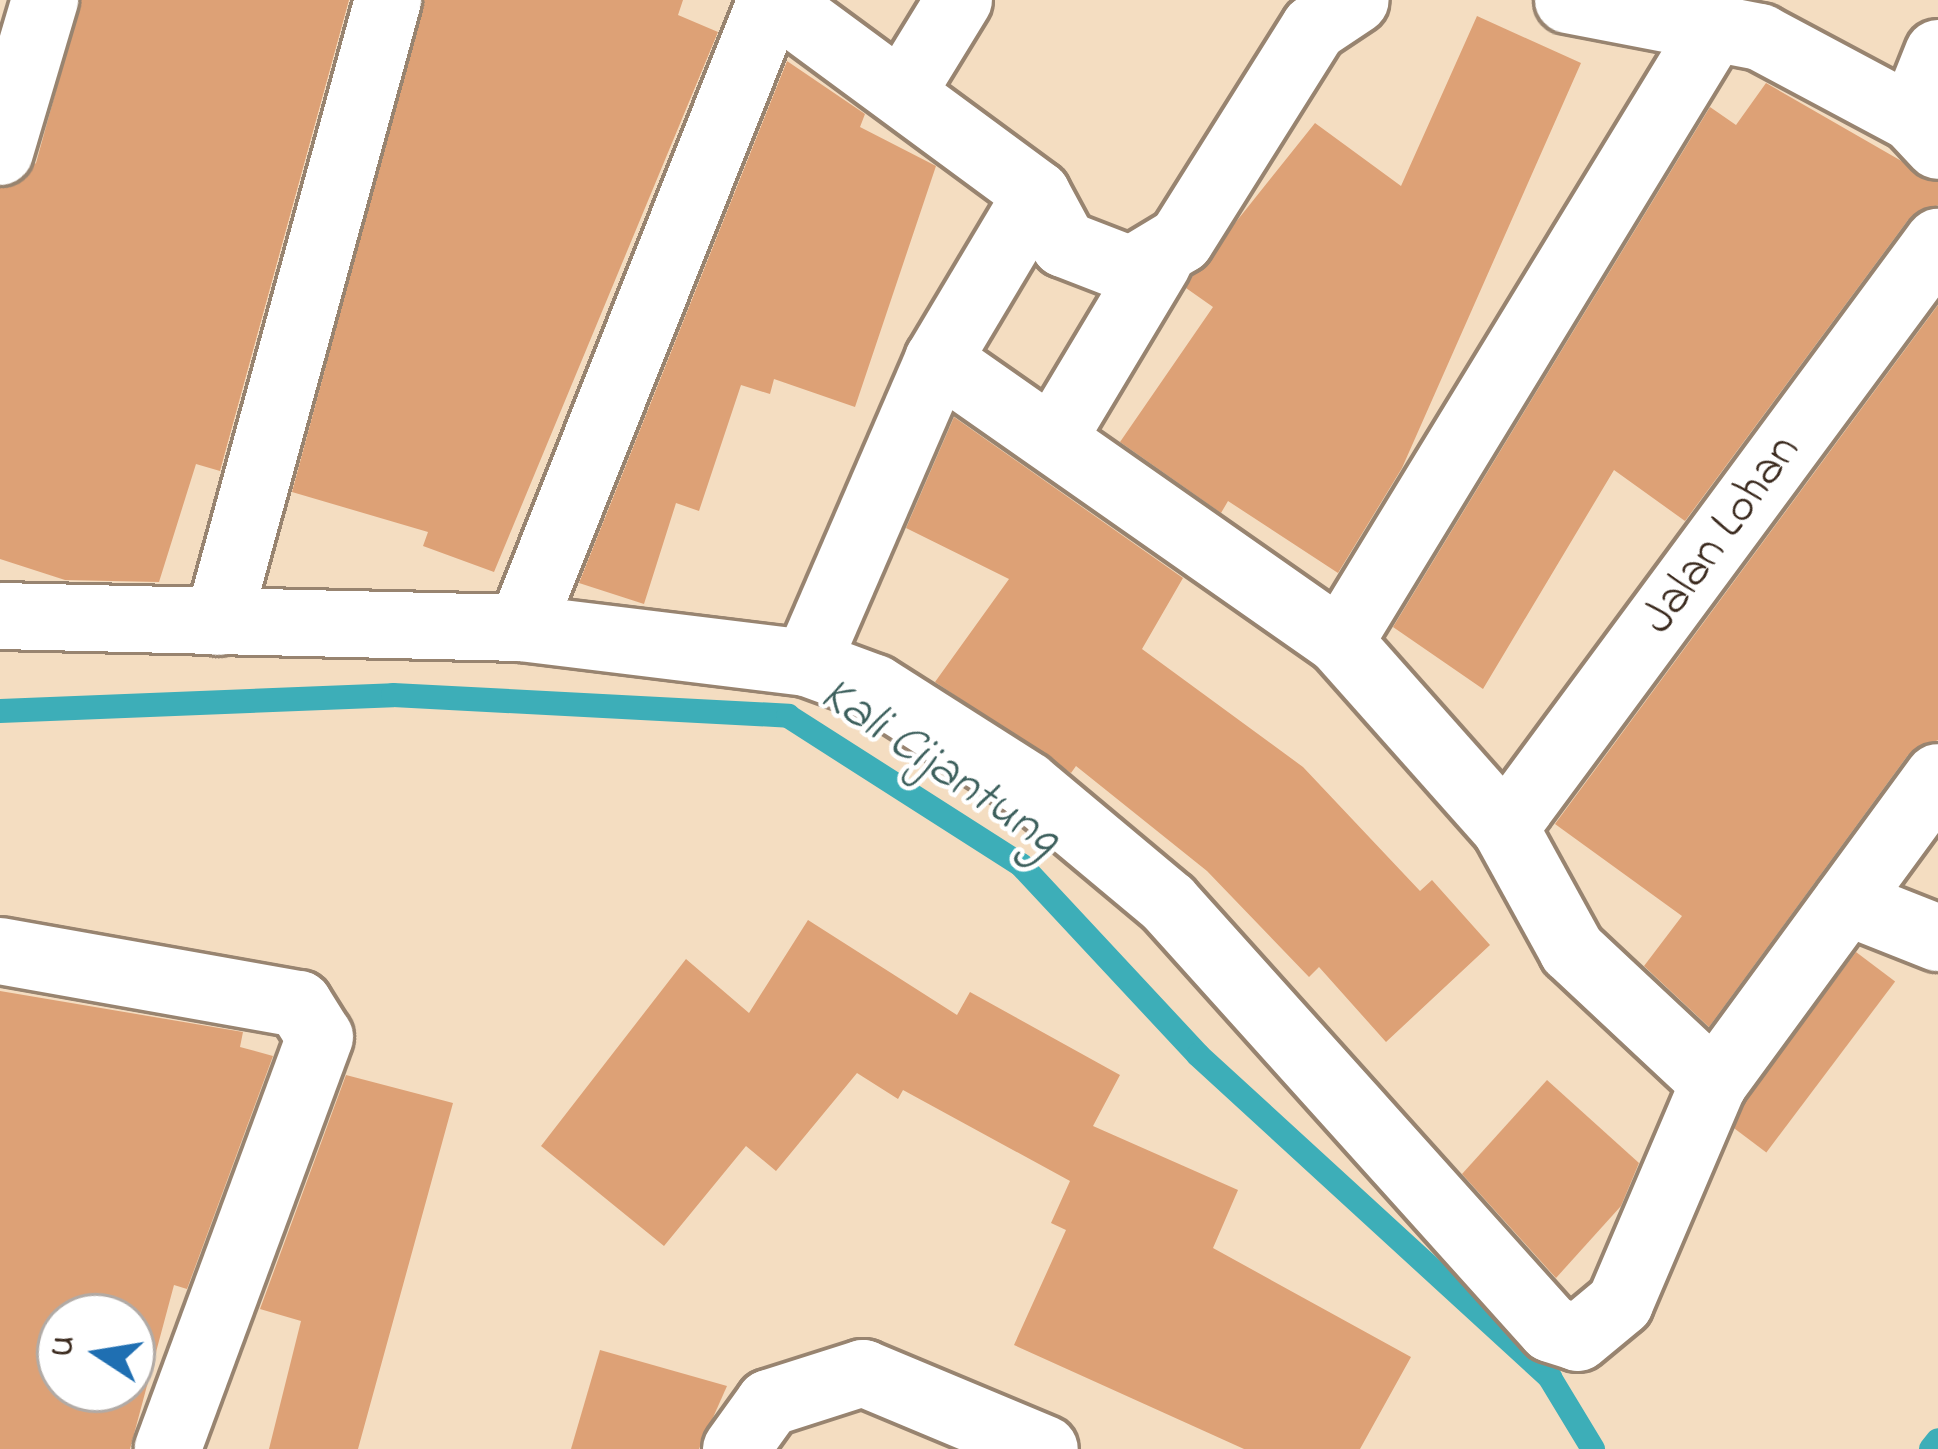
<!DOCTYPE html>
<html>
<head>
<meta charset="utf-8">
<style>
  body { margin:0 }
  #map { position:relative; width:1938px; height:1449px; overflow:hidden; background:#f4ddc1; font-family:"Indie Flower",sans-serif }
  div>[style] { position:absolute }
  .stream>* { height:24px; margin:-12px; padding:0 12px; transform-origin:12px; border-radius:12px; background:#3daeb8 }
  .building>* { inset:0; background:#dda176; transform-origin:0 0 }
  .roads { filter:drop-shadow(3px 0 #988470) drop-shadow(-3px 0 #988470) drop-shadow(0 3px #988470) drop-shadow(0 -3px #988470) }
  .minor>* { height:66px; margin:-33px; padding:0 33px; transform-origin:33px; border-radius:33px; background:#fff }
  span { translate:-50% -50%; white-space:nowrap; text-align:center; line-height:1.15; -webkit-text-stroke:9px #fff; paint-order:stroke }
  .street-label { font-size:48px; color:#3b2a1e }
  .water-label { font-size:51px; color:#3c5f5c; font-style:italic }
  .north { position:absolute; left:36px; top:1293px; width:120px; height:120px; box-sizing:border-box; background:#fff; border:3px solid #b1aaa5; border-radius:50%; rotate:282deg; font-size:33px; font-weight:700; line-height:48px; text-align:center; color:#3b2a1e }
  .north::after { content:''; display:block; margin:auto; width:42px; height:54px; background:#1f6fb2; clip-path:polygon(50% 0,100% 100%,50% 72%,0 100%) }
</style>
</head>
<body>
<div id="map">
  <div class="stream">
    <i style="left:0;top:711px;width:393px;rotate:-2.3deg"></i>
    <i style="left:393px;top:695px;width:396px;rotate:3deg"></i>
    <i style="left:788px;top:716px;width:277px;rotate:32.6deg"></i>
    <i style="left:1021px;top:865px;width:260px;rotate:47deg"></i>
    <i style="left:1198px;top:1055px;width:478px;rotate:42.5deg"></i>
    <i style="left:1550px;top:1378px;width:83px;rotate:58.8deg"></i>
    <i style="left:1931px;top:1449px;width:11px;rotate:-52deg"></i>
  </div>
  <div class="building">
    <i style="clip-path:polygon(81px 0,349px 0,220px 471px,196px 464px,159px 582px,65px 580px,0 559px,0 188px,36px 163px)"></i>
    <i style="clip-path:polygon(424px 0,683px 0,678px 15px,718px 32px,494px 572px,423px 546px,428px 532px,292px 492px)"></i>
    <i style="clip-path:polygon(1477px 16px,1581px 63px,1402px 468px,1338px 573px,1228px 501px,1221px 513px,1120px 442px,1213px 307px,1186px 288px,1192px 277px,1315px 123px,1401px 186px)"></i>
    <i style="clip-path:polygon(787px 61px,865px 114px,860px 127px,936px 166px,855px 407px,774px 379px,770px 394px,741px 385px,699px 511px,676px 503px,644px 604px,579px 583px)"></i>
    <i style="clip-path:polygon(1766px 83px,1938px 182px,1938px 205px,1908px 220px,1685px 521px,1614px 470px,1483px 689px,1393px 627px,1710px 107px,1736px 125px)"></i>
    <i style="clip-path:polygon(1938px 305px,1938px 740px,1908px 755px,1709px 1027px,1644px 966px,1682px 916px,1555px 824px)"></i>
    <i style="clip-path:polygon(954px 417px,1183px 578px,1142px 649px,1303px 767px,1420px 891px,1432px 880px,1490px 945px,1386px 1042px,1319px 967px,1309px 977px,1207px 871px,1076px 766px,1071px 773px,935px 682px,1009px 579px,906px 528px)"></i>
    <i style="clip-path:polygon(808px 920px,957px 1015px,970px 992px,1120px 1075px,1093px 1126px,1238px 1190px,1213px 1248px,1411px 1357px,1360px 1449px,1244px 1449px,1014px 1345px,1066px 1230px,1051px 1223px,1070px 1181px,903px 1090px,898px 1099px,857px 1073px,776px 1171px,746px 1146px,664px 1246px,541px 1146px,686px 959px,749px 1013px)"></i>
    <i style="left:1856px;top:952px;width:49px;height:214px;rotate:37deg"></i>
    <i style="clip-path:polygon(evenodd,0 991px,243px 1032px,240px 1047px,273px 1056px,187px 1289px,174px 1285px,130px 1449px,0 1449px,0 991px,60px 1317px,132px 1317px,132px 1389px,60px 1389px,60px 1317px)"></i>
    <i style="clip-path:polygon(346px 1075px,453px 1103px,358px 1449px,269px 1449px,301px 1321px,260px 1309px)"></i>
    <i style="clip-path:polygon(1547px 1080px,1639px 1163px,1621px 1206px,1556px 1278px,1462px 1174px)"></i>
    <i style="clip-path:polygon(600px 1350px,727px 1386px,699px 1449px,571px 1449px)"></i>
  </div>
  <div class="roads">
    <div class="minor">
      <i style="left:774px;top:0;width:327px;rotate:36.4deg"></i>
      <i style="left:1037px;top:194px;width:57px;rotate:61.6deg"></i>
      <i style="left:1064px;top:244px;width:72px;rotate:21.2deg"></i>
      <i style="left:1131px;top:270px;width:58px;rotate:-31deg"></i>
      <i style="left:1181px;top:240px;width:250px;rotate:-57.9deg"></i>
      <i style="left:1314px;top:28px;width:50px;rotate:-33.7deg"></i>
      <i style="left:1568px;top:0;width:196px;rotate:10.9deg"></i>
      <i style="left:1760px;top:37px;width:172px;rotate:28.1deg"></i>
      <i style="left:1912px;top:118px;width:38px;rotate:47deg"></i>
      <i style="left:902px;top:93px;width:109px;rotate:-58.5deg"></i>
      <i style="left:1912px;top:118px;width:70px;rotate:-68.2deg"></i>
      <i style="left:0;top:152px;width:159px;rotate:-73.5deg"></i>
      <i style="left:938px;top:360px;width:491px;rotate:35deg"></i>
      <i style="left:1340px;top:642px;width:249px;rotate:48.4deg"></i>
      <i style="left:1505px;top:828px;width:139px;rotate:61.2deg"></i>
      <i style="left:1572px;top:950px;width:195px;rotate:43.1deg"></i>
      <i style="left:1714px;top:1083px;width:379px;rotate:-53.8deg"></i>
      <i style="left:1054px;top:437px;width:203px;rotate:-59.1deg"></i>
      <i style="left:0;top:616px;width:521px;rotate:1.32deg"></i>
      <i style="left:521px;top:628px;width:288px;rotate:7deg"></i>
      <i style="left:807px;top:663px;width:72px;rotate:20.2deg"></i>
      <i style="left:875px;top:688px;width:180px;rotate:32.5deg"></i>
      <i style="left:1027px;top:785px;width:184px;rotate:39.9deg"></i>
      <i style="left:1168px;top:903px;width:573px;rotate:48.04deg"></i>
      <i style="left:1551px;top:1329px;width:28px;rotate:18deg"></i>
      <i style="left:1578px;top:1338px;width:55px;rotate:-39.8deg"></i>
      <i style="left:1620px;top:1303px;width:239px;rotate:-66.9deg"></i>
      <i style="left:218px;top:622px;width:645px;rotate:-74.71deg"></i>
      <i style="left:521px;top:628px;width:676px;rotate:-68.29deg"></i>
      <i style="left:1340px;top:642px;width:726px;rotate:-58.63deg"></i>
      <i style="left:807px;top:663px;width:330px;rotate:-66.6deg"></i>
      <i style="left:938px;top:360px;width:193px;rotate:-59.2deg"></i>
      <i style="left:1505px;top:828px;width:729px;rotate:-53.54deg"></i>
      <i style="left:1847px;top:902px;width:98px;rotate:21.6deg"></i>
      <i style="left:0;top:951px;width:304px;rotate:10.1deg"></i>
      <i style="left:299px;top:1004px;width:39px;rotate:58deg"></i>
      <i style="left:320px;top:1037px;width:439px;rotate:110.3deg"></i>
      <i style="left:736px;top:1449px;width:57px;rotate:-54.3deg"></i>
      <i style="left:769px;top:1403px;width:99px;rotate:-17.7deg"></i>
      <i style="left:863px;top:1373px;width:197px;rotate:22.7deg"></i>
    </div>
  </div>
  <div class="street-label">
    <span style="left:1722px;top:535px;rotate:-54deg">Jalan Lohan</span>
  </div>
  <div class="water-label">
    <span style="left:939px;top:768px;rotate:34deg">Kali Cijantung</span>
  </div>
  <div class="north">U</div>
</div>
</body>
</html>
